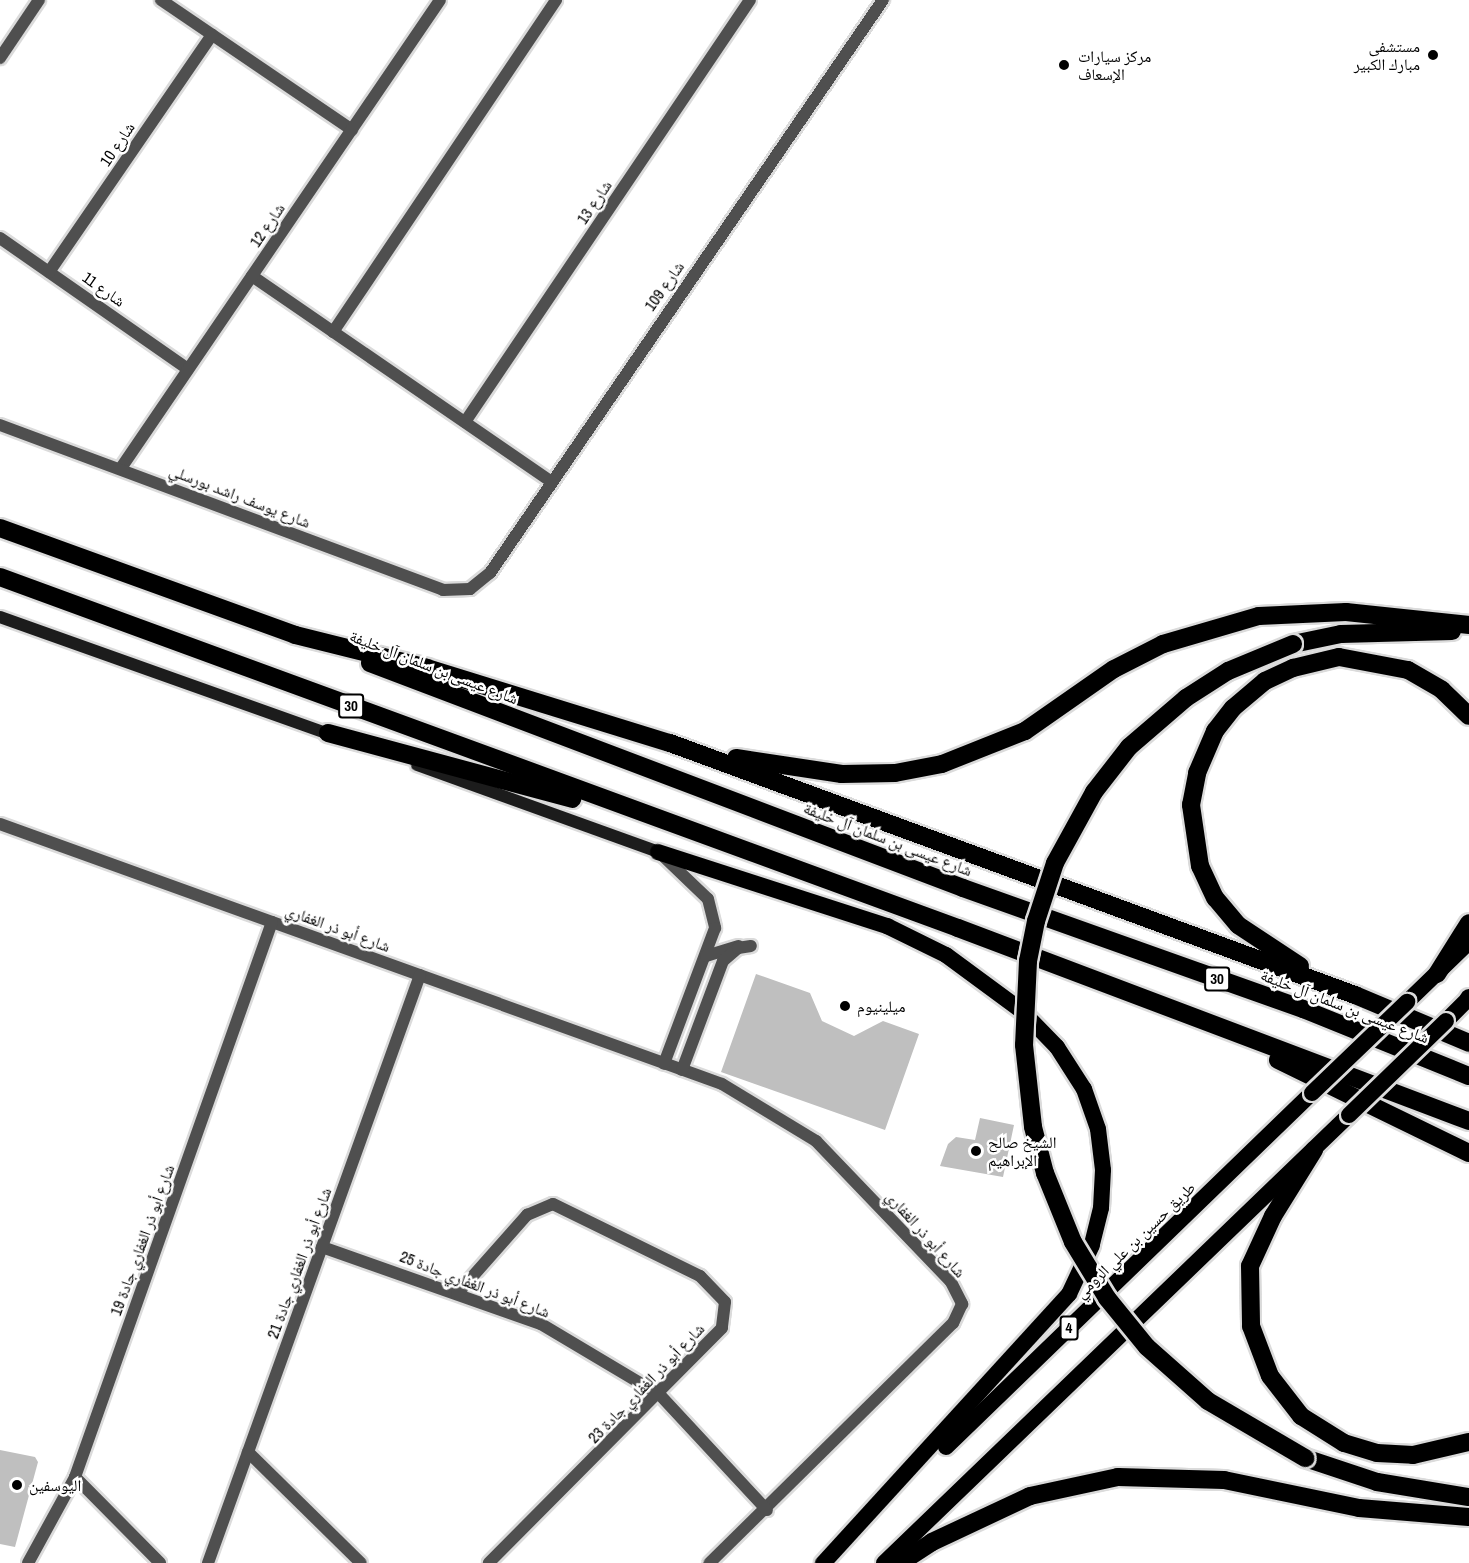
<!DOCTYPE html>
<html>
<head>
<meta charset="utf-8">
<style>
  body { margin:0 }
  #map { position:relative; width:1469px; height:1563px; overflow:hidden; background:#fff; font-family:"Archivo Narrow","Noto Naskh Arabic",sans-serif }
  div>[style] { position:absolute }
  .building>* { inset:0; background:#bfbfbf }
  .roads { filter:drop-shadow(2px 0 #dbdbdb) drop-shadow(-2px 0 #dbdbdb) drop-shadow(0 2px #dbdbdb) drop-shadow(0 -2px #dbdbdb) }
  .minor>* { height:12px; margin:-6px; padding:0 6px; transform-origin:6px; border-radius:6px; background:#4f4f4f }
  .tertiary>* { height:12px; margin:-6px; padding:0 6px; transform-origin:6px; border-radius:6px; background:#4f4f4f }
  .secondary>* { height:12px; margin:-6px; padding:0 6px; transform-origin:6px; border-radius:6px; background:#1c1c1c }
  .trunk>* { height:16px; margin:-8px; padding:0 8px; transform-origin:8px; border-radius:8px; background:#000 }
  .motorway>* { height:18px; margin:-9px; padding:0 9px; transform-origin:9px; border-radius:9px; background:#000 }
  .bridges { filter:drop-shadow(2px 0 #dbdbdb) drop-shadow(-2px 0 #dbdbdb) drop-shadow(0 2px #dbdbdb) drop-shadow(0 -2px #dbdbdb) }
  .trunk-bridge>* { height:16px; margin:-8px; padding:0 8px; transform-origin:8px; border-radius:8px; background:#000 }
  .motorway-bridge>* { height:18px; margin:-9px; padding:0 9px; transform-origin:9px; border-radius:9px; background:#000 }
  .dots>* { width:16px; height:16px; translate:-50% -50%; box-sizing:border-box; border:3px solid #fff; border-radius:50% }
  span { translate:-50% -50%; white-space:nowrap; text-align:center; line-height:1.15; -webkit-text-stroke:5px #fff; paint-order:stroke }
  .shield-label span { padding:2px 4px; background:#fff; border:2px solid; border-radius:4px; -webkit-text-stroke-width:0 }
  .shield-label { font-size:15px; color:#000; font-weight:700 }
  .poi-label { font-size:16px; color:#000 }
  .right { translate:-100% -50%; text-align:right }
  .left { translate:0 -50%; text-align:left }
  .street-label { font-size:16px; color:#000 }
</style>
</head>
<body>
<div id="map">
  <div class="building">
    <i style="clip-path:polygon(756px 974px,810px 993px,822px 1021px,854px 1036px,883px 1021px,919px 1034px,885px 1130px,721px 1072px)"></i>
    <i style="clip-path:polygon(980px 1118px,1014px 1125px,1003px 1177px,940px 1166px,948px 1144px,956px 1137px,975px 1140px)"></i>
    <i style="clip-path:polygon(0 1450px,35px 1457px,38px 1462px,15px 1547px,0 1544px)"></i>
  </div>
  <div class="roads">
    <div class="minor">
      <i style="left:161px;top:0;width:231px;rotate:34.2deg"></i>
      <i style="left:0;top:58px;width:70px;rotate:-56.1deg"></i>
      <i style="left:0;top:238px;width:229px;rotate:34.9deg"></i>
      <i style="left:49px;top:272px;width:288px;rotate:-55.5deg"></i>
      <i style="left:252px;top:276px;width:360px;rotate:34.5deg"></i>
      <i style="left:333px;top:332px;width:400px;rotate:-56.1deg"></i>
      <i style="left:465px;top:422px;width:509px;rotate:-55.97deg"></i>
      <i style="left:121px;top:468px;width:566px;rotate:-55.72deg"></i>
      <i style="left:0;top:824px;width:767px;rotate:19.8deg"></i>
      <i style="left:722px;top:1084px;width:110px;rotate:31.2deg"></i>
      <i style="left:816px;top:1141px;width:195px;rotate:46.2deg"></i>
      <i style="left:951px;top:1282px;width:25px;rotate:63deg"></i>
      <i style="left:962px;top:1304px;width:21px;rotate:115deg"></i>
      <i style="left:953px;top:1323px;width:342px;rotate:135.4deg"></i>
      <i style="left:663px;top:856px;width:62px;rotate:43.7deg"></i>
      <i style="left:708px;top:899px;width:30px;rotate:76deg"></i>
      <i style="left:715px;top:928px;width:145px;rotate:110.6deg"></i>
      <i style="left:706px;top:956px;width:34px;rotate:-17deg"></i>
      <i style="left:682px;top:1070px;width:116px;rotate:-69.4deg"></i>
      <i style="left:723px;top:961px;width:20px;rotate:-41deg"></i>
      <i style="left:738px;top:948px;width:13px;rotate:-9deg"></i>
      <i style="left:322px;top:1247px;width:232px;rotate:19.4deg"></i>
      <i style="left:541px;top:1324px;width:139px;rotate:30.8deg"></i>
      <i style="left:660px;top:1395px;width:157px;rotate:47.1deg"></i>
      <i style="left:457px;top:1294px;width:106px;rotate:-48.5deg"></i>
      <i style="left:527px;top:1215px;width:28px;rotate:-23deg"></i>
      <i style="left:553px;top:1204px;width:164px;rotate:26.1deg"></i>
      <i style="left:700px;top:1276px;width:36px;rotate:46deg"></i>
      <i style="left:725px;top:1302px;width:26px;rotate:97deg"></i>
      <i style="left:722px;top:1328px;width:331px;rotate:134.8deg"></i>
      <i style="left:248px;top:1452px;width:158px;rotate:44.5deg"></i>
      <i style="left:75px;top:1477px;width:121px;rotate:45.3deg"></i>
      <i style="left:28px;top:1563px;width:98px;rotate:-61.3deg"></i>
      <i style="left:75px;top:1477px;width:589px;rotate:-70.46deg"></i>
      <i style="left:208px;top:1563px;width:625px;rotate:-70.17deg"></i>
    </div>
    <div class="tertiary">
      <i style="left:0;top:425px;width:473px;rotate:20.4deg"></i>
      <i style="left:443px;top:590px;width:27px;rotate:-2deg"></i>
      <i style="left:470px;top:589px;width:26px;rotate:-39deg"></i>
      <i style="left:490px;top:573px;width:695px;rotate:-55.56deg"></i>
    </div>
    <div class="secondary">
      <i style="left:0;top:617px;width:356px;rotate:19.6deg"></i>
      <i style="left:417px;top:765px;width:256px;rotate:19.8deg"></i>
    </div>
    <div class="trunk">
      <i style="left:658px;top:852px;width:241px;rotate:17.9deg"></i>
      <i style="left:887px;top:926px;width:66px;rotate:26.2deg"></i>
      <i style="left:946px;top:955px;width:94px;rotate:36.4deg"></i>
      <i style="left:1022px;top:1011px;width:50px;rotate:45.8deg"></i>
      <i style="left:1057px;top:1047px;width:50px;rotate:57.3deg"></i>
      <i style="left:1084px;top:1089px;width:42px;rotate:70.7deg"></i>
      <i style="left:1098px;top:1129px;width:41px;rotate:83deg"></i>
      <i style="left:1103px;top:1170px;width:38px;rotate:93deg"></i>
      <i style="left:1101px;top:1208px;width:38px;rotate:104deg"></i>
      <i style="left:1092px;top:1245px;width:54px;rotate:115.1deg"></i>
      <i style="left:1069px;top:1294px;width:365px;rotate:132.4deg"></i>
      <i style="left:1407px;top:1002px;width:86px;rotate:-44.1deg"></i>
      <i style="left:1446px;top:1021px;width:33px;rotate:-45deg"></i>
      <i style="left:946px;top:1447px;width:509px;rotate:-44.05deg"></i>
      <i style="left:884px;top:1563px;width:646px;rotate:-43.93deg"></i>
    </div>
    <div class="motorway">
      <i style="left:0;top:528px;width:314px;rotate:19.9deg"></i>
      <i style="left:295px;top:635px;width:136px;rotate:14deg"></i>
      <i style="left:427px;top:668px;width:254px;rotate:17.2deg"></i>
      <i style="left:670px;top:743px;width:730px;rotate:20.2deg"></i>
      <i style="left:1355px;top:995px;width:124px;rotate:22.8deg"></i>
      <i style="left:0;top:577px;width:1020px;rotate:20.12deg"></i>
      <i style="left:958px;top:928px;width:546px;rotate:20.69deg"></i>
      <i style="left:1293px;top:644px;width:49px;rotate:-11.8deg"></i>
      <i style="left:1341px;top:634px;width:111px;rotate:-1.5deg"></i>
      <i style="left:370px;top:663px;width:634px;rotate:20.78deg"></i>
      <i style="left:963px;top:888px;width:361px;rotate:19.6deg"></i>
      <i style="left:1303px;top:1009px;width:179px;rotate:22deg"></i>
      <i style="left:328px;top:733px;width:253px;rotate:15.1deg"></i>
      <i style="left:736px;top:758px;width:107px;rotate:8.6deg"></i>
      <i style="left:842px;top:774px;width:53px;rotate:-1.1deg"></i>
      <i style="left:895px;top:773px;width:48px;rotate:-10.8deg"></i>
      <i style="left:942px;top:764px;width:89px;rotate:-21.7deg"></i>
      <i style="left:1025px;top:731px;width:108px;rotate:-34.9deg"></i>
      <i style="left:1114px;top:669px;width:55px;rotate:-27deg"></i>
      <i style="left:1163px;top:644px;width:100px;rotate:-16.3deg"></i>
      <i style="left:1259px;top:616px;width:87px;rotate:-2.6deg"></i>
      <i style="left:1346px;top:612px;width:124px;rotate:6deg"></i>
      <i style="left:1300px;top:966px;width:74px;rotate:-146.5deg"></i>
      <i style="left:1238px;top:925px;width:35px;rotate:-130deg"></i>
      <i style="left:1215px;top:898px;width:35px;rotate:-115deg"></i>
      <i style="left:1200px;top:866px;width:62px;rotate:-98.4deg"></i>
      <i style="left:1191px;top:805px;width:33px;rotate:-79deg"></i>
      <i style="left:1197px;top:773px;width:46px;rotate:-66.8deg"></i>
      <i style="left:1215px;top:731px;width:29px;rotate:-52deg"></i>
      <i style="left:1233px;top:708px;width:42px;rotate:-40.2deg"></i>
      <i style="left:1265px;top:681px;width:31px;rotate:-25deg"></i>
      <i style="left:1293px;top:668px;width:47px;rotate:-13.4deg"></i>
      <i style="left:1339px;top:657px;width:70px;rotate:10.7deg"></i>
      <i style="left:1408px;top:670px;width:39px;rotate:30deg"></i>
      <i style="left:1442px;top:690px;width:37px;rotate:44deg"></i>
      <i style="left:1437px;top:974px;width:60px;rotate:-57.9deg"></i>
      <i style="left:1469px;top:999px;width:1px;rotate:-90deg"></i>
      <i style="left:1278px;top:1060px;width:212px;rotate:26deg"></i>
      <i style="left:1314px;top:1150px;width:78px;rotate:121.8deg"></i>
      <i style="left:1273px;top:1216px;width:55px;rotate:114.7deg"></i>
      <i style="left:1250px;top:1266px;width:60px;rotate:89deg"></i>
      <i style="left:1251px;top:1326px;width:53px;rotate:69.2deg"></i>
      <i style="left:1270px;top:1376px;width:51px;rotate:52.2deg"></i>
      <i style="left:1301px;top:1416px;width:51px;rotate:32.1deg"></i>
      <i style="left:1344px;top:1443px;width:34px;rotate:17deg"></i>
      <i style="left:1377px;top:1453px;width:36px;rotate:3deg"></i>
      <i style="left:1413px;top:1455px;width:57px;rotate:-13.1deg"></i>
      <i style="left:1305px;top:1458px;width:76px;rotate:18.4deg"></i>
      <i style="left:1377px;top:1482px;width:93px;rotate:9.3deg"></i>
      <i style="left:900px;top:1563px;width:38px;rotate:-33deg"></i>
      <i style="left:932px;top:1542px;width:108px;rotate:-25.1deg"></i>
      <i style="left:1030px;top:1496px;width:90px;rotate:-12.2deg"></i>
      <i style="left:1118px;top:1477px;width:106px;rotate:1.6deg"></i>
      <i style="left:1224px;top:1480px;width:138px;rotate:11.7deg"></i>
      <i style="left:1359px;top:1508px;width:110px;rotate:4.7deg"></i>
    </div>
  </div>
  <div class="bridges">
    <div class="trunk-bridge">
      <i style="left:1312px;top:1093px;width:132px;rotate:-43.8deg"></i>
      <i style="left:1349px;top:1115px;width:135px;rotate:-44.1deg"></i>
    </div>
    <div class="motorway-bridge">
      <i style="left:1293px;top:644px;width:70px;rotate:157.4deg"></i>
      <i style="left:1228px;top:671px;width:50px;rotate:147.3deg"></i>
      <i style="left:1186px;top:698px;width:75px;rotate:139.3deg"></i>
      <i style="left:1129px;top:747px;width:57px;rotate:127.9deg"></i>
      <i style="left:1094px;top:792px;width:81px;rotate:118.8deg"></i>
      <i style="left:1055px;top:863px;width:61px;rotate:108.1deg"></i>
      <i style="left:1036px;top:921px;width:41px;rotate:101.3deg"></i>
      <i style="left:1028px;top:961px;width:84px;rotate:92.7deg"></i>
      <i style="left:1024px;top:1045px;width:82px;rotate:83.7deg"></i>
      <i style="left:1033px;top:1127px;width:48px;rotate:75.4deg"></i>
      <i style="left:1045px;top:1173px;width:74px;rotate:67.9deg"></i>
      <i style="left:1073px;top:1242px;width:66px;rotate:58.7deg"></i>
      <i style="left:1107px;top:1298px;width:63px;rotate:50.8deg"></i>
      <i style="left:1147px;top:1347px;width:81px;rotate:41.5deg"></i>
      <i style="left:1208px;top:1401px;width:113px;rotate:30.4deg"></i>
    </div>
  </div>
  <div class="dots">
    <i style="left:1433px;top:55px;background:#000"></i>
    <i style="left:1064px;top:65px;background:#000"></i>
    <i style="left:845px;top:1006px;background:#000"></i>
    <i style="left:976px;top:1151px;background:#000"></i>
    <i style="left:17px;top:1485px;background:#000"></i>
  </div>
  <div class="shield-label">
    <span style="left:351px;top:706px">30</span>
    <span style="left:1217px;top:979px">30</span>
    <span style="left:1069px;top:1328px">4</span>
  </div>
  <div class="poi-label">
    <span class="right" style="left:1420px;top:55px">مستشفى<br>مبارك الكبير</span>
    <span class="left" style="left:1078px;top:65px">مركز سيارات<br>الإسعاف</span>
    <span class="left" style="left:857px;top:1006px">ميلينيوم</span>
    <span class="left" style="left:988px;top:1151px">الشيخ صالح<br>الإبراهيم</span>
    <span class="left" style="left:29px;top:1485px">اليوسفين</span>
  </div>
  <div class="street-label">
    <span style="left:117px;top:144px;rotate:-56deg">شارع 10</span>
    <span style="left:594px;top:202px;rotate:-56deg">شارع 13</span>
    <span style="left:267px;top:225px;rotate:-56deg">شارع 12</span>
    <span style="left:664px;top:286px;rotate:-55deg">شارع 109</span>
    <span style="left:104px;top:289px;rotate:35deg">شارع 11</span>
    <span style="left:240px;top:496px;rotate:21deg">شارع يوسف راشد بورسلي</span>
    <span style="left:434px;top:667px;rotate:21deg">شارع عيسى بن سلمان آل خليفة</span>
    <span style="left:888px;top:839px;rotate:21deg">شارع عيسى بن سلمان آل خليفة</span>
    <span style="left:338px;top:928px;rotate:20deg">شارع أبو ذر الغفاري</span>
    <span style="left:1345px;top:1006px;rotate:21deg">شارع عيسى بن سلمان آل خليفة</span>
    <span style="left:926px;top:1234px;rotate:48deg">شارع أبو ذر الغفاري</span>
    <span style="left:142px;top:1240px;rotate:-70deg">شارع أبو ذر الغفاري جادة 19</span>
    <span style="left:1135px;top:1240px;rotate:-44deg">طريق حسين بن علي الرومي</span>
    <span style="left:299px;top:1263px;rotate:-70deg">شارع أبو ذر الغفاري جادة 21</span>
    <span style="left:475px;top:1284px;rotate:21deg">شارع أبو ذر الغفاري جادة 25</span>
    <span style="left:646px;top:1383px;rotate:-46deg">شارع أبو ذر الغفاري جادة 23</span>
  </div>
</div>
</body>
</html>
